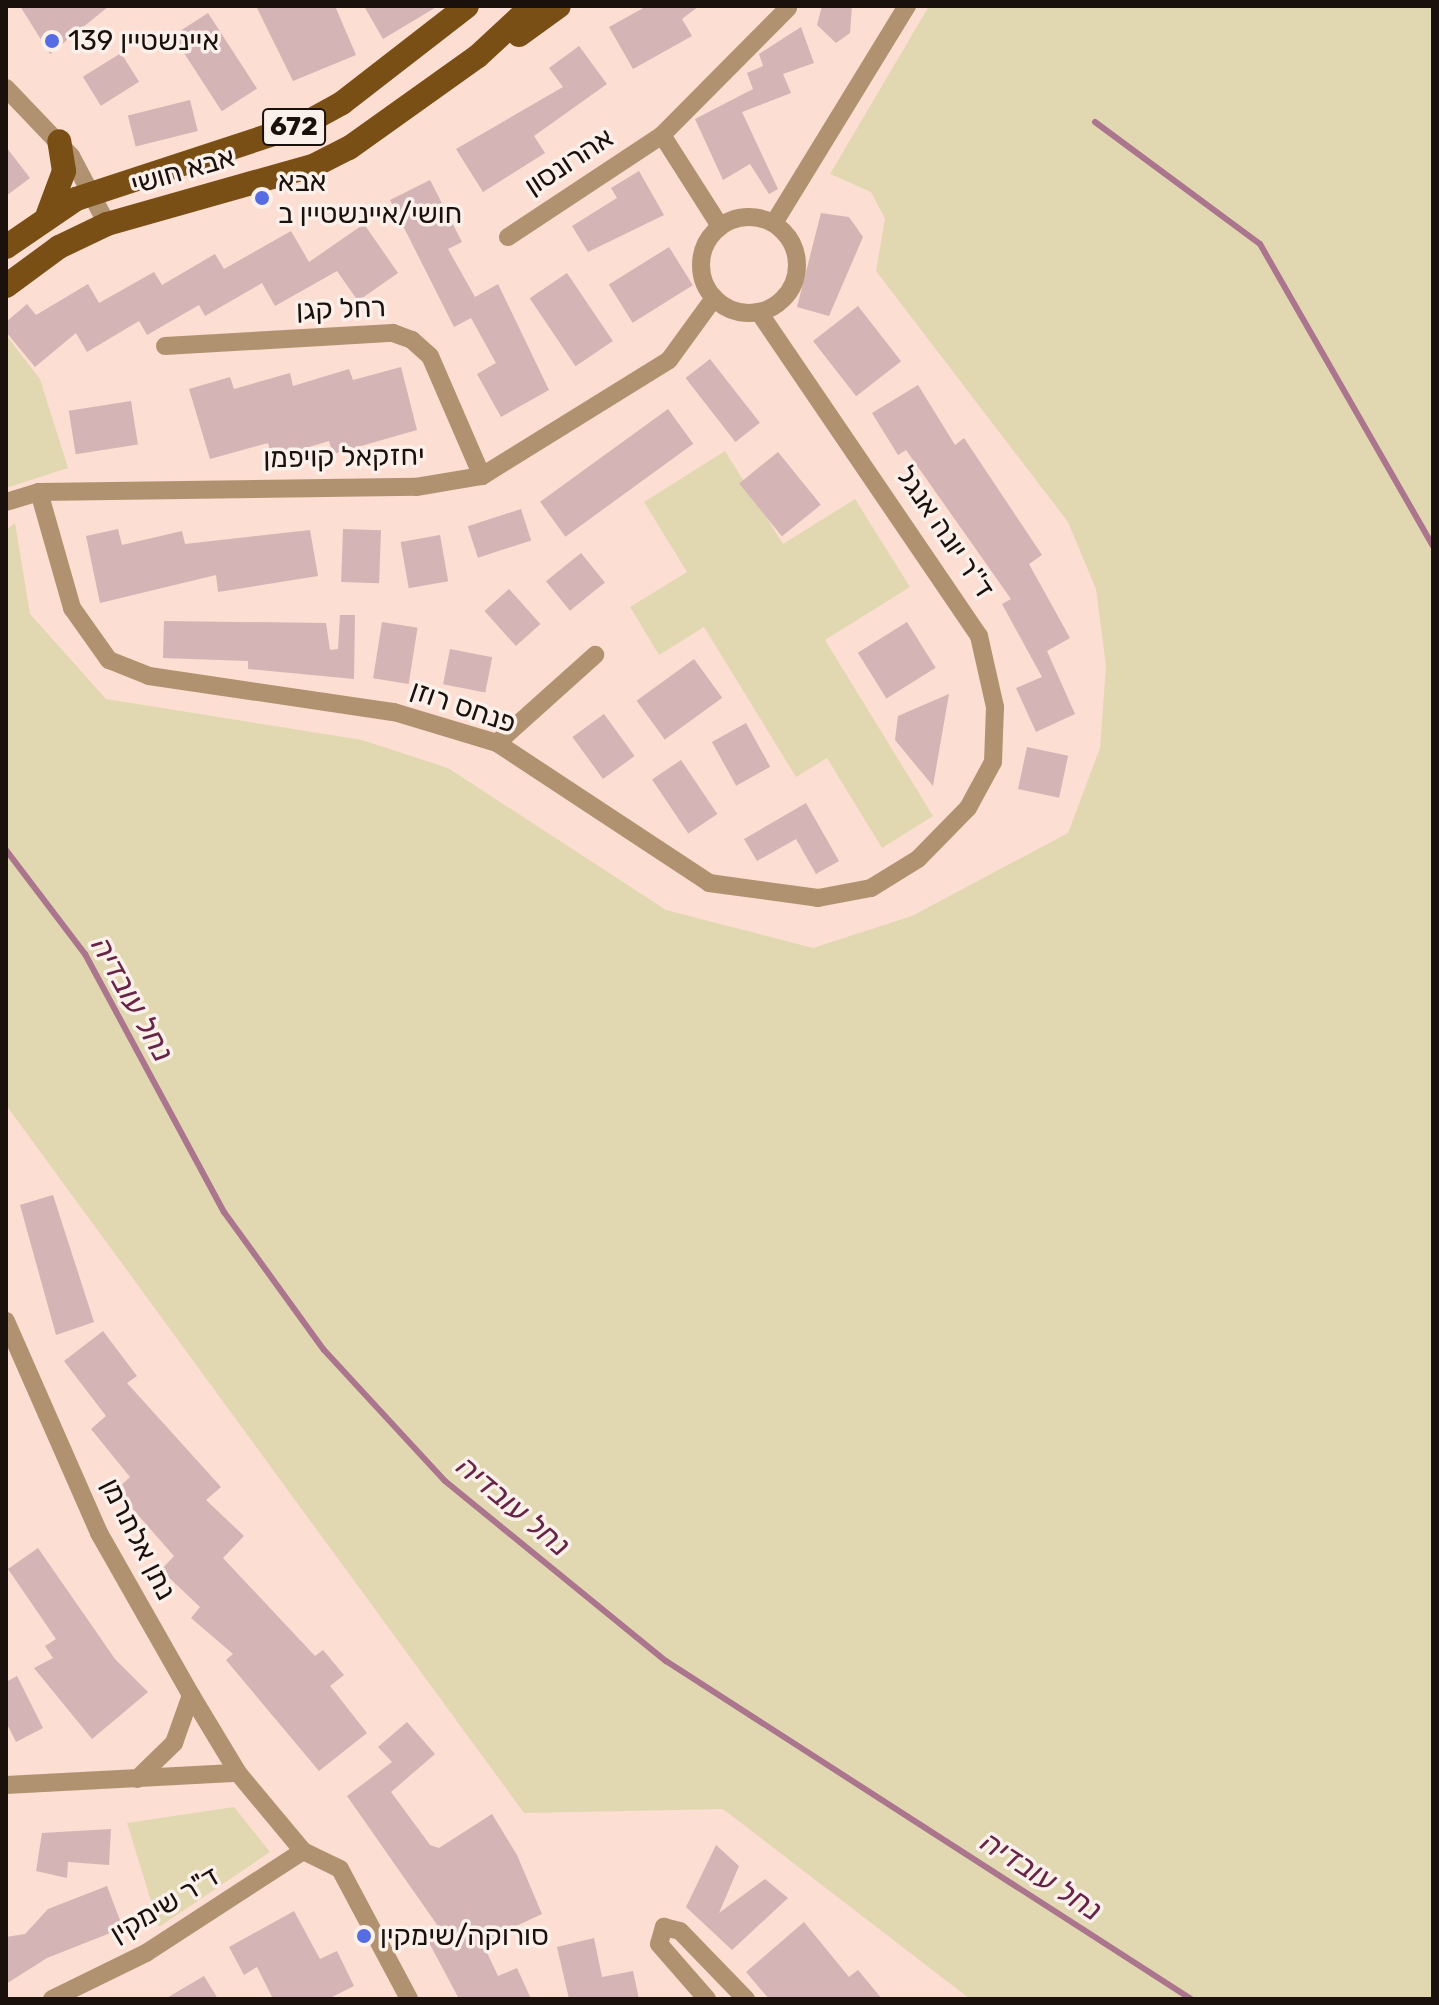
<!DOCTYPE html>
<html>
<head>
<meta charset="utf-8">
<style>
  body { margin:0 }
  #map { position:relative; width:1439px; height:2005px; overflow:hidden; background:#fcded2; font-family:Rubik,"Noto Sans Hebrew",sans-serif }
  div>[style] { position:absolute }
  .green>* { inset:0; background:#e1d8b2 }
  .stream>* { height:6px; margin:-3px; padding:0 3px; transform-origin:3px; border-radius:3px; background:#aa758d }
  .building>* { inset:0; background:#d4b4b5; transform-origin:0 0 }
  .street>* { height:18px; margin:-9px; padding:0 9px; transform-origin:9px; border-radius:9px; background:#b19270 }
  .street>.ring { margin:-9px; padding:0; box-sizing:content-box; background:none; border:18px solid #b19270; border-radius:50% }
  .primary>* { height:24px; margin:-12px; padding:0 12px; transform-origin:12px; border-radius:12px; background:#7a4f16 }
  .dots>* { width:22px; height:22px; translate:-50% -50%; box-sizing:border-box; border:4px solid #fcf0eb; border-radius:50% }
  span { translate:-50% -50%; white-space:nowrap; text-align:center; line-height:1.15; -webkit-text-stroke:7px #fcf0eb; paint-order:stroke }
  .shield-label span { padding:2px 6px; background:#fcf0eb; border:2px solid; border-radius:6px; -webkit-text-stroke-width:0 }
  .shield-label { font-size:26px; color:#1a100c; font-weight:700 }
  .poi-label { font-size:28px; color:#1a100c }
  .left { translate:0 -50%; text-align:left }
  .street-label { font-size:28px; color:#1a100c }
  .water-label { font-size:30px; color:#662447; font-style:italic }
  .frame { position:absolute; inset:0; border:8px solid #1a100c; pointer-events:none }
</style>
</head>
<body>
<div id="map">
  <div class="green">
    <i style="clip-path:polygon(929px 6px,1433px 6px,1433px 1999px,970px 1999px,723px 1809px,524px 1813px,6px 1105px,6px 530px,15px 523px,30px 614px,106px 699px,362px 740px,448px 768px,666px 910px,813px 948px,912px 916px,1068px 833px,1100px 748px,1106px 666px,1096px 589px,1068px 522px,876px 271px,885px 219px,871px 192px,830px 174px)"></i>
    <i style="clip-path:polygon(6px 335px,40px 379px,68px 468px,6px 488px)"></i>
    <i style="clip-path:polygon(725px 451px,783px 544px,855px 499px,910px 587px,825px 640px,933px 816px,882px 848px,827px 758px,796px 777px,704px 627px,659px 655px,630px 607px,687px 572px,644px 502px)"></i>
    <i style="clip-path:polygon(234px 1807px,270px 1852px,159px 1927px,127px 1823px)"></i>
  </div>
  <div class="stream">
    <i style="left:1095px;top:122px;width:205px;rotate:36.5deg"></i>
    <i style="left:1260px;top:244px;width:348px;rotate:60.2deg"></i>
    <i style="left:6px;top:850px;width:131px;rotate:52.8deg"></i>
    <i style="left:85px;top:954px;width:293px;rotate:61.7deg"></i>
    <i style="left:224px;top:1212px;width:170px;rotate:54.1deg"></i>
    <i style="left:324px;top:1350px;width:178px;rotate:47.3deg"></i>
    <i style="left:445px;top:1481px;width:285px;rotate:39.2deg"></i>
    <i style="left:666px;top:1661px;width:624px;rotate:32.77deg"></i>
  </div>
  <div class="building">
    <i style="clip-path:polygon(20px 6px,109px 6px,50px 54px)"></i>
    <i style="clip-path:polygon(256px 6px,335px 6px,356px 55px,293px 81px)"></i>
    <i style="clip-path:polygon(364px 6px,438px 6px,383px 39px)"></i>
    <i style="clip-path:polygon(647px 6px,699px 6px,682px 19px,692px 36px,633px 69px,609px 27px)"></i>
    <i style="clip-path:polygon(822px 6px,852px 6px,850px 33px,836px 43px,817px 25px)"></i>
    <i style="left:208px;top:13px;width:90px;height:42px;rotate:57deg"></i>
    <i style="clip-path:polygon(801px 27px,814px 63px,783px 74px,791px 93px,742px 112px,778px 189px,769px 194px,750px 164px,723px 180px,695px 119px,753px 89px,747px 73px,763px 66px,759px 54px)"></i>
    <i style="clip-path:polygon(579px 46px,607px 84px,534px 136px,545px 153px,483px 192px,456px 149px,563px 87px,549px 68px)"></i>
    <i style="left:121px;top:53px;width:34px;height:45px;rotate:58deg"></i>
    <i style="left:190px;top:100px;width:32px;height:64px;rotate:76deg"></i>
    <i style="clip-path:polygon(6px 147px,30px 178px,6px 196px)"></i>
    <i style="clip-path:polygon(639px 171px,664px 215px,588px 252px,572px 226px,617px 198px,611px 188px)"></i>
    <i style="clip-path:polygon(430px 180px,462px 242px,448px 249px,475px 297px,498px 284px,549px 390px,501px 417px,477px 374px,496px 363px,471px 318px,454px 327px,390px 200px)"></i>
    <i style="clip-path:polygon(821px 213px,849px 217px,863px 237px,829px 316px,797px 307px)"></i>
    <i style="clip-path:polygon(364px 224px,398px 273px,358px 301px,337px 271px,275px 306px,262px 283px,205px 316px,199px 305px,147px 335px,139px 321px,87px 352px,76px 333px,35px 367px,6px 332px,6px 322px,27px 304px,36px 315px,88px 284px,99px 303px,154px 272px,162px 285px,215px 254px,224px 269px,291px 231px,309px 262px)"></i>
    <i style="left:669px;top:247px;width:45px;height:71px;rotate:58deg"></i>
    <i style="left:567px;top:273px;width:82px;height:45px;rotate:56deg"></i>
    <i style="left:858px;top:306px;width:70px;height:57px;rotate:52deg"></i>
    <i style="left:710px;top:359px;width:81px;height:31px;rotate:52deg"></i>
    <i style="clip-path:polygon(401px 367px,417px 430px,333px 454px,329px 441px,272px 458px,268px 443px,210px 459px,189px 389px,230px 377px,234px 389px,290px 373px,293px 386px,349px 369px,353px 380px)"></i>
    <i style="clip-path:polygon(918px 385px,955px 445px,964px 438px,1042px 555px,1029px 564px,1070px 638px,1047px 651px,1075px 714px,1036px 732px,1016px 688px,1042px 677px,1002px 604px,1011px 599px,906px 450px,898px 455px,872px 413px)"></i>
    <i style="left:131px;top:401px;width:44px;height:63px;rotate:81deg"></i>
    <i style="left:668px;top:409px;width:43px;height:158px;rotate:54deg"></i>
    <i style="left:778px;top:452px;width:68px;height:50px;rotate:51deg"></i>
    <i style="left:521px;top:509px;width:33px;height:56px;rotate:72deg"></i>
    <i style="clip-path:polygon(118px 529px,122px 545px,182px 531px,185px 544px,310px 530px,318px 576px,218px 592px,216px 575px,100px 603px,86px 536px)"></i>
    <i style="left:343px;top:529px;width:38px;height:53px;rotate:2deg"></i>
    <i style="left:440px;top:535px;width:47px;height:40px;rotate:80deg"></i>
    <i style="left:581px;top:553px;width:38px;height:45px;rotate:51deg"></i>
    <i style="left:509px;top:589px;width:47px;height:33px;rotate:48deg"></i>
    <i style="clip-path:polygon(340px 615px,355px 615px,354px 679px,248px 669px,248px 661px,163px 658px,164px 621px,326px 623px,330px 650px,338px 649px)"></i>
    <i style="left:382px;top:622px;width:36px;height:57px;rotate:9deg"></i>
    <i style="left:907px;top:622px;width:54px;height:58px;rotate:58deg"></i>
    <i style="left:450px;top:649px;width:43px;height:36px;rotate:11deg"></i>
    <i style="left:694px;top:659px;width:48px;height:71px;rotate:54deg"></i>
    <i style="clip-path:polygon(949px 694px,933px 786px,895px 740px,898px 716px)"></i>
    <i style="left:604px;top:714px;width:52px;height:39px;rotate:54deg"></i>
    <i style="left:746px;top:723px;width:50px;height:39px;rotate:61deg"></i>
    <i style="left:1027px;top:747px;width:42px;height:43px;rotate:12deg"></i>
    <i style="left:681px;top:760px;width:65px;height:35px;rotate:56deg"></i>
    <i style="clip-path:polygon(806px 803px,839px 861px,816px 874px,796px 839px,757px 861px,744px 839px)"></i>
    <i style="clip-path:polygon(53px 1195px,94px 1322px,56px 1335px,20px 1205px)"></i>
    <i style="clip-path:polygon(103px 1331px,137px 1376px,127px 1383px,221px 1487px,206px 1500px,244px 1536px,223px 1558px,315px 1656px,323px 1650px,344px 1675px,330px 1686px,367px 1733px,319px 1771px,226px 1660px,233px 1654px,191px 1618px,200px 1607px,161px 1570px,174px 1556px,116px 1490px,130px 1477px,91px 1429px,106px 1416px,64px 1361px)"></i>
    <i style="clip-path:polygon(38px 1548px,115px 1659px,148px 1692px,92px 1739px,34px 1668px,53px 1658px,45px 1646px,56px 1639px,8px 1569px)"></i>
    <i style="clip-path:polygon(17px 1676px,43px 1728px,16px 1742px,6px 1722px,6px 1682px)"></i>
    <i style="clip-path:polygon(407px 1722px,435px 1754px,391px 1792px,430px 1845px,439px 1848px,492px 1814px,517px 1855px,542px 1914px,482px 1942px,498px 1976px,517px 1968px,531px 1999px,459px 1999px,425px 1935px,440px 1929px,347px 1796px,392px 1762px,378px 1747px)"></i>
    <i style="clip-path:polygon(111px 1829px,109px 1865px,68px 1862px,67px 1878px,36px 1871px,42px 1833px)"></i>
    <i style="clip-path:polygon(716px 1845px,739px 1866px,719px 1913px,765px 1879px,788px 1898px,732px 1950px,686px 1907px)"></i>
    <i style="clip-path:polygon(107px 1886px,123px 1928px,47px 1958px,6px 1984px,6px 1937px,25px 1934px,48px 1909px)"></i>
    <i style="clip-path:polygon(294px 1911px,320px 1959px,337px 1951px,354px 1986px,328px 1999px,273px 1999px,257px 1967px,244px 1975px,229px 1947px)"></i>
    <i style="clip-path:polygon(804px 1922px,849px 1977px,858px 1970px,882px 1999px,769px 1999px,746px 1972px)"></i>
    <i style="clip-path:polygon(594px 1938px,602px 1977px,633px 1971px,639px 1999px,569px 1999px,557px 1947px)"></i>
    <i style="clip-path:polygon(204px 1976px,218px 1999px,165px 1999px)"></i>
  </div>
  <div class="street">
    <i style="left:6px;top:88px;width:94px;rotate:46.3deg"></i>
    <i style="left:71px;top:156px;width:77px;rotate:62.1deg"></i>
    <i style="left:662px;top:135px;width:108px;rotate:57.5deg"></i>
    <i class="ring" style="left:701px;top:217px;width:78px;height:78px"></i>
    <i style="left:774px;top:223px;width:255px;rotate:-58.5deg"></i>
    <i style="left:508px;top:237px;width:185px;rotate:-33.5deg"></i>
    <i style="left:662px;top:135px;width:179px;rotate:-45.2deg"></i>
    <i style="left:165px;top:346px;width:228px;rotate:-3.3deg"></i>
    <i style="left:393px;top:333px;width:20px;rotate:20deg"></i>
    <i style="left:412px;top:340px;width:24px;rotate:42deg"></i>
    <i style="left:430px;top:356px;width:131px;rotate:66.6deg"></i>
    <i style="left:39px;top:492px;width:121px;rotate:74.1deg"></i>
    <i style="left:72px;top:608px;width:64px;rotate:54.6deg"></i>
    <i style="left:109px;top:660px;width:43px;rotate:21.8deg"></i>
    <i style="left:149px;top:676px;width:248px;rotate:8.4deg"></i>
    <i style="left:394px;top:712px;width:108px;rotate:16.8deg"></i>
    <i style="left:497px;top:743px;width:254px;rotate:33.4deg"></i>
    <i style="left:709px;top:883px;width:110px;rotate:7.8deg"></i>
    <i style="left:818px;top:898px;width:54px;rotate:-10.7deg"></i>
    <i style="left:871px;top:888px;width:55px;rotate:-31.7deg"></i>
    <i style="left:918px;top:859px;width:71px;rotate:-45.6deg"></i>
    <i style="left:968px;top:808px;width:52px;rotate:-61.5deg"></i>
    <i style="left:993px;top:762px;width:55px;rotate:-87.9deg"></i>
    <i style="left:995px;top:707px;width:73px;rotate:-102.7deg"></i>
    <i style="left:979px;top:636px;width:392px;rotate:-124.2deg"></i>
    <i style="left:6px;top:502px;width:34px;rotate:-17deg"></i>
    <i style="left:39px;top:492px;width:377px;rotate:-0.8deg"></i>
    <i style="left:416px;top:487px;width:67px;rotate:-9.5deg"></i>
    <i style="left:482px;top:476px;width:220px;rotate:-31.8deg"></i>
    <i style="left:669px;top:360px;width:77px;rotate:-54deg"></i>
    <i style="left:497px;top:743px;width:132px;rotate:-41.9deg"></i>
    <i style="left:6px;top:1321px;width:232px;rotate:66.3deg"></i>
    <i style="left:99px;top:1533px;width:186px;rotate:60.4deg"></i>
    <i style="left:191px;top:1695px;width:91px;rotate:58.9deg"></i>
    <i style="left:238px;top:1773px;width:102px;rotate:50.2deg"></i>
    <i style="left:303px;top:1851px;width:41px;rotate:25.9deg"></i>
    <i style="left:340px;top:1869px;width:147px;rotate:62deg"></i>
    <i style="left:137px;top:1779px;width:52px;rotate:-44.2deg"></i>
    <i style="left:174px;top:1743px;width:51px;rotate:-70.5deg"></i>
    <i style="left:6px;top:1785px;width:232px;rotate:-3deg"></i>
    <i style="left:52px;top:1999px;width:105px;rotate:-26.1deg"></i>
    <i style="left:146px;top:1953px;width:187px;rotate:-33deg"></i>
    <i style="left:707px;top:1999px;width:73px;rotate:-131.1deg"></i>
    <i style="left:659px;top:1944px;width:18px;rotate:-74deg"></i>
    <i style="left:664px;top:1927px;width:16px;rotate:14deg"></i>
    <i style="left:680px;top:1931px;width:95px;rotate:45.9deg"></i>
  </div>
  <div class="primary">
    <i style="left:519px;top:35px;width:49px;rotate:-35.9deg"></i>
    <i style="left:48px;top:214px;width:46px;rotate:-69.6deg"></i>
    <i style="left:64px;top:171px;width:30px;rotate:-99deg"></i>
    <i style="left:6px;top:247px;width:85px;rotate:-34.4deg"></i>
    <i style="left:76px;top:199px;width:240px;rotate:-18.2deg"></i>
    <i style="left:304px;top:124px;width:43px;rotate:-28.9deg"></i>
    <i style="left:342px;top:103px;width:158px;rotate:-37.8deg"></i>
    <i style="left:6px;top:286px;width:66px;rotate:-36.3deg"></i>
    <i style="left:59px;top:247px;width:53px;rotate:-25.6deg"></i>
    <i style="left:107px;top:224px;width:216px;rotate:-15.8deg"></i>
    <i style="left:315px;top:165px;width:38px;rotate:-27deg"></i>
    <i style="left:349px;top:148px;width:158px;rotate:-35.5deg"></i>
    <i style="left:478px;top:56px;width:74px;rotate:-42.8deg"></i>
  </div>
  <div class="dots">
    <i style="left:52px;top:41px;background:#556ce2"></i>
    <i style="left:262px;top:198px;background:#556ce2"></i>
    <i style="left:364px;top:1936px;background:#556ce2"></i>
  </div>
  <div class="shield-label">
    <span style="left:294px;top:127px">672</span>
  </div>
  <div class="poi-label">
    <span class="left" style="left:68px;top:41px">איינשטיין 139</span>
    <span class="left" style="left:278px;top:198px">אבא<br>חושי/איינשטיין ב</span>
    <span class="left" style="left:380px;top:1936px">סורוקה/שימקין</span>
  </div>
  <div class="street-label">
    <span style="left:569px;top:162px;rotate:-33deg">אהרונסון</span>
    <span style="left:183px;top:171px;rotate:-16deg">אבא חושי</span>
    <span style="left:341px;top:309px;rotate:-2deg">רחל קגן</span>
    <span style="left:344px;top:457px;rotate:-1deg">יחזקאל קויפמן</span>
    <span style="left:945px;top:532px;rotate:56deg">ד''ר יונה אנגל</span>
    <span style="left:463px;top:707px;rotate:19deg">פנחס רוזן</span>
    <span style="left:138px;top:1539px;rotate:63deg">נתן אלתרמן</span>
    <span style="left:165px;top:1905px;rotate:-31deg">ד"ר שימקין</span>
  </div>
  <div class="water-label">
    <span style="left:132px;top:999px;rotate:61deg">נחל עובדיה</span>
    <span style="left:513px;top:1506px;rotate:40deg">נחל עובדיה</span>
    <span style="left:1041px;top:1876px;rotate:33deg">נחל עובדיה</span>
  </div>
  <div class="frame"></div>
</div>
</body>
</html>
